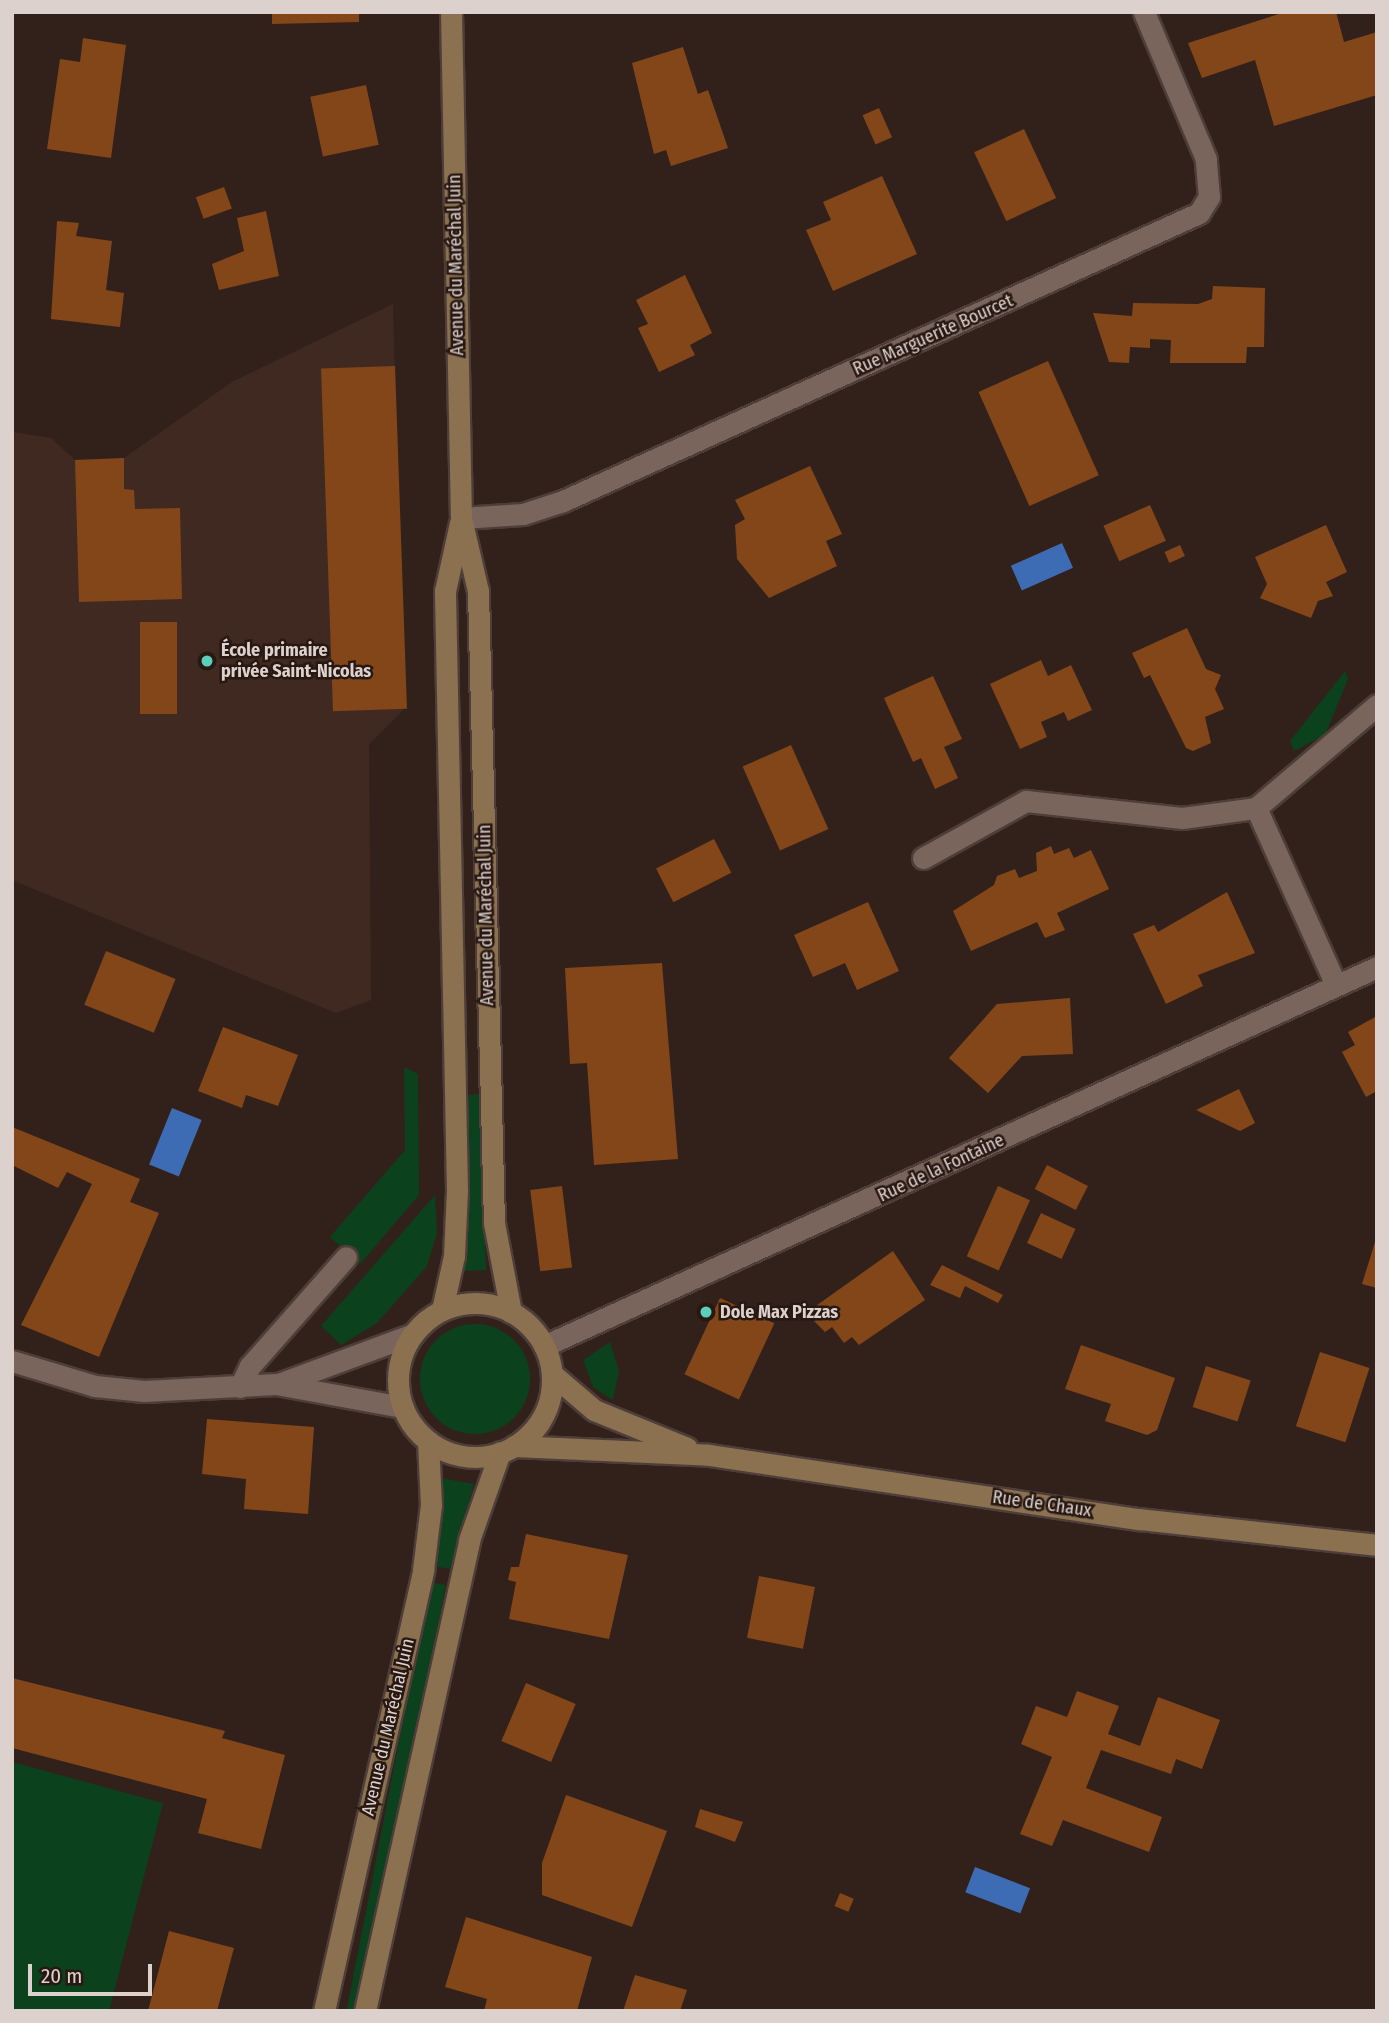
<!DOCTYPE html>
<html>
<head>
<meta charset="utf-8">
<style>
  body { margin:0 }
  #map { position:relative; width:1389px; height:2023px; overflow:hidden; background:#32211b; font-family:"Fira Sans Condensed",sans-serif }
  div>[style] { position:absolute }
  .built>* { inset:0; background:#402921 }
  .green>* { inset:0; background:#0c411d; transform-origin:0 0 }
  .round { border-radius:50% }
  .water>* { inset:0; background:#3d6cb5; transform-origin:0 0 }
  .building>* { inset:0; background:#834619; transform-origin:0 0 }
  .roads { filter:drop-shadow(2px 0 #4d3e39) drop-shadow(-2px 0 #4d3e39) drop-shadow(0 2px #4d3e39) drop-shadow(0 -2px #4d3e39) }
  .street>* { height:21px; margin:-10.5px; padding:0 10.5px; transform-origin:10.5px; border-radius:10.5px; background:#7a655d }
  .secondary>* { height:21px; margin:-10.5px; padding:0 10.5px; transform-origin:10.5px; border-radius:10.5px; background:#8b7150 }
  .secondary>.ring { margin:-10.5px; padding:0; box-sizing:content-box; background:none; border:21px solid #8b7150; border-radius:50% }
  .dots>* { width:19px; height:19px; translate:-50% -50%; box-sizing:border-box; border:4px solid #281812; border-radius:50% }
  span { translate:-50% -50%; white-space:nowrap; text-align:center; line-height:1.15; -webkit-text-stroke:5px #281812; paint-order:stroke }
  .street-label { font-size:18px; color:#ddd1cd }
  .poi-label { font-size:18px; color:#ddd1cd; font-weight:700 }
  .left { translate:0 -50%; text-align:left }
  .frame { position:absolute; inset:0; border:14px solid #ddd1cd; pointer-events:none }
  .scale { position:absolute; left:28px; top:1964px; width:124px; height:32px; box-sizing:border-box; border:4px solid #ddd1cd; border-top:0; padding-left:9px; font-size:21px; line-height:24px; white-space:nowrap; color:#ddd1cd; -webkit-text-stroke:5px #281812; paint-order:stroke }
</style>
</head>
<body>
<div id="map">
  <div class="built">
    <i style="clip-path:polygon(393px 304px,404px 709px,369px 744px,371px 1000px,336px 1013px,12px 880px,12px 432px,51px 438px,75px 460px,124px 458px,232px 382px)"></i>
  </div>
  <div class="green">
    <i style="clip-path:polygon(1345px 671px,1348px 679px,1325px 735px,1294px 751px,1290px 741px)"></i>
    <i style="clip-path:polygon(404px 1067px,418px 1074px,419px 1195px,360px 1264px,330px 1237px,405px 1150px)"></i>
    <i style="clip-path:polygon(480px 1094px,486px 1270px,462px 1271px,463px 1095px)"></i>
    <i style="clip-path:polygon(435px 1195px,437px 1233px,427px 1266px,377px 1323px,341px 1345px,321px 1326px)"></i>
    <i class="round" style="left:420px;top:1324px;width:110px;height:110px"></i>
    <i style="clip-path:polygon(610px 1342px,619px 1371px,613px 1400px,593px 1387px,583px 1360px)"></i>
    <i style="clip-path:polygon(440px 1478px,474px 1484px,450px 1569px,434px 1566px)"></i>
    <i style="left:430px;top:1582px;width:16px;height:440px;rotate:11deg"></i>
    <i style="clip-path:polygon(12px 1762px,163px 1803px,109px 2011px,12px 2011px)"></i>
  </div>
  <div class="water">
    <i style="left:1062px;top:543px;width:27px;height:56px;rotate:66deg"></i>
    <i style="left:172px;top:1108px;width:32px;height:61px;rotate:22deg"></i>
    <i style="left:975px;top:1867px;width:59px;height:27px;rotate:21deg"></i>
  </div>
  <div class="building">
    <i style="clip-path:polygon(272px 12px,359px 12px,359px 22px,272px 24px)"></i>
    <i style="clip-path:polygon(1285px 12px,1336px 12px,1344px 42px,1377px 32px,1377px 95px,1274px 126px,1255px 60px,1202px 78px,1188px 43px)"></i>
    <i style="clip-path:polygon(83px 38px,126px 45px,111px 158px,47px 149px,60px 59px,80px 62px)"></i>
    <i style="clip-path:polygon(683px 47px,698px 94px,708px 90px,728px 148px,671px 166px,666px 150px,654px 154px,632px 63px)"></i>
    <i style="left:366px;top:85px;width:61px;height:57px;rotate:78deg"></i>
    <i style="left:879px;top:108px;width:32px;height:18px;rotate:66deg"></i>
    <i style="left:1024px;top:129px;width:76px;height:55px;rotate:65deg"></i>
    <i style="clip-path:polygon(882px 176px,917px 254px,833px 291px,806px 230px,831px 220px,823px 202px)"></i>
    <i style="left:224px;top:187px;width:23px;height:30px;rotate:70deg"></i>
    <i style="clip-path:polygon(266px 211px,279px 276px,219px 290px,212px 264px,244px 251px,237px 218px)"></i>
    <i style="clip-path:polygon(57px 221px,79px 223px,76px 236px,112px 241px,106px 290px,124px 293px,120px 327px,51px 319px)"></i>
    <i style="clip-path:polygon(685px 275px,712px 333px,690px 345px,695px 355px,659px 372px,638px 328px,648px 324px,636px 300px)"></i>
    <i style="clip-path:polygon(1213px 286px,1265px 288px,1264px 347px,1247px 347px,1246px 363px,1170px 363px,1171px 340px,1150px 339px,1150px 348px,1130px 347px,1129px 363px,1109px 362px,1093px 313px,1132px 316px,1133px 303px,1198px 304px,1212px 299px)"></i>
    <i style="left:1048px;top:361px;width:125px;height:76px;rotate:66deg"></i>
    <i style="left:395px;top:366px;width:343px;height:74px;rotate:88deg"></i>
    <i style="clip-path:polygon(124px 458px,124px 489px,134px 490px,135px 509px,180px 508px,182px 599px,79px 602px,75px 460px)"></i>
    <i style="clip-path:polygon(810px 466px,842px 534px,826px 541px,837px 566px,769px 598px,737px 559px,735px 525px,745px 519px,735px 500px)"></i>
    <i style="left:1150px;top:505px;width:39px;height:51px;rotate:66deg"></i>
    <i style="clip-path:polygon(1326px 525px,1347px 572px,1326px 582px,1333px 596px,1318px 601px,1311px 618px,1260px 598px,1267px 584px,1255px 557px)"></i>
    <i style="left:1180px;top:545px;width:12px;height:17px;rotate:66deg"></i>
    <i style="left:140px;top:622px;width:37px;height:92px"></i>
    <i style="clip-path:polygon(1187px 628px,1206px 669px,1221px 675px,1215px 689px,1224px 709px,1205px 717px,1211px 743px,1193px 751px,1186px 748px,1150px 675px,1144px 678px,1132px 653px)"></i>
    <i style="clip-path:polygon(1041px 660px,1048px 676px,1071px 665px,1092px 710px,1068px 721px,1064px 712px,1041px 722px,1047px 737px,1020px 749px,990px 684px)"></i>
    <i style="clip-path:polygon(933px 676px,962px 739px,944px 747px,958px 778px,935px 789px,921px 758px,913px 762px,884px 698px)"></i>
    <i style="left:791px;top:745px;width:92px;height:53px;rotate:66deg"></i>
    <i style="left:714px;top:839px;width:38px;height:65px;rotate:63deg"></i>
    <i style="clip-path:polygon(1051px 846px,1054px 854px,1069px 848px,1074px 858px,1091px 850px,1109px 889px,1057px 913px,1065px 930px,1045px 938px,1037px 922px,971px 951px,953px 911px,994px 885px,997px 876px,1015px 869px,1019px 878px,1037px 871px,1036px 853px)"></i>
    <i style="clip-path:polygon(1227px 892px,1255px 953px,1198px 975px,1203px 986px,1166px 1004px,1133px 934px,1154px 925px,1158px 932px)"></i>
    <i style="clip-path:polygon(868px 902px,899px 971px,857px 990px,845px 963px,813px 977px,794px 935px)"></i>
    <i style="left:106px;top:951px;width:75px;height:58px;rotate:22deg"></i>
    <i style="clip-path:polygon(662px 963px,678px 1159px,594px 1165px,587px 1063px,570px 1064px,565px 968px)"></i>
    <i style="clip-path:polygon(1070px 998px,1073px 1054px,1022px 1056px,988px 1093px,949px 1058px,997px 1004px)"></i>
    <i style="clip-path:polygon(1377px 1016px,1377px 1091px,1366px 1097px,1342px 1052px,1355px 1045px,1348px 1032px)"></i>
    <i style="clip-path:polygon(223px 1027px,298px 1055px,278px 1106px,246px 1095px,242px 1108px,198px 1091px)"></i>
    <i style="clip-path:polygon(1239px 1089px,1255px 1123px,1240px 1131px,1196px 1110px)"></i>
    <i style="clip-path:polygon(12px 1127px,140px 1179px,130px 1202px,159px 1213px,99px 1357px,21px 1325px,92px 1184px,67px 1172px,58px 1188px,12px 1165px)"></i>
    <i style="left:1047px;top:1165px;width:46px;height:27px;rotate:27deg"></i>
    <i style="left:562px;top:1186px;width:82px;height:32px;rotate:83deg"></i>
    <i style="left:998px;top:1186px;width:35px;height:77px;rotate:24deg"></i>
    <i style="left:1041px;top:1213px;width:38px;height:33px;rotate:25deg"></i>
    <i style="clip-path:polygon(1375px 1242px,1377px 1243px,1377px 1288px,1362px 1284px)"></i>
    <i style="clip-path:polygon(893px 1251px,925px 1300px,859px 1345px,852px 1337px,844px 1343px,832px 1327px,825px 1332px,806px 1313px)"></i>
    <i style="clip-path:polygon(942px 1265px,1003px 1295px,998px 1303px,965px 1286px,960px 1298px,930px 1285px)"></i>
    <i style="left:720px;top:1298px;width:60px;height:84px;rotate:25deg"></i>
    <i style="clip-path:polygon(1081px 1345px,1175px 1378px,1157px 1430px,1147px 1435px,1105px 1421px,1111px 1404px,1065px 1389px)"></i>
    <i style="left:1320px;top:1352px;width:52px;height:78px;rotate:18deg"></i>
    <i style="left:1206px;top:1366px;width:47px;height:43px;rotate:18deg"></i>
    <i style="clip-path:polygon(207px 1419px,314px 1427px,308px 1514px,244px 1509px,246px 1479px,202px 1474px)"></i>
    <i style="clip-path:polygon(526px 1534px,628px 1555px,609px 1639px,509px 1619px,516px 1582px,508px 1580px,511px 1567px,519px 1567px)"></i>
    <i style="left:759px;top:1576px;width:57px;height:63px;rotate:11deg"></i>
    <i style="clip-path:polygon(12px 1678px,225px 1731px,222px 1738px,285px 1755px,261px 1849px,198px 1833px,207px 1799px,12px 1748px)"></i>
    <i style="left:526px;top:1683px;width:54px;height:63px;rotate:23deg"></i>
    <i style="clip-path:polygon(1077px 1691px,1119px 1706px,1108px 1734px,1140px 1746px,1158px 1697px,1220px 1720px,1202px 1769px,1176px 1759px,1171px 1774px,1101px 1750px,1086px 1788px,1162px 1817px,1149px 1852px,1063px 1820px,1052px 1846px,1020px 1834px,1052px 1757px,1021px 1744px,1036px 1706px,1067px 1717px)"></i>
    <i style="clip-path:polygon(566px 1795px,667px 1831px,632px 1927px,542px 1895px,542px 1863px)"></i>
    <i style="clip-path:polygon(700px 1809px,743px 1822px,735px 1842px,695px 1827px)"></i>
    <i style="left:840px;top:1893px;width:15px;height:14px;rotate:23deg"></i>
    <i style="clip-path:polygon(466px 1917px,592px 1957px,577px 2011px,484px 2011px,487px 1999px,445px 1987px)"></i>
    <i style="clip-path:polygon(169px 1931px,234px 1948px,217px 2011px,148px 2011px)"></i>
    <i style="clip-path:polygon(635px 1975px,687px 1990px,680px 2011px,623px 2011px)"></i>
  </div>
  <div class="roads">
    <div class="street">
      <i style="left:461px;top:518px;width:62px;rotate:-3.7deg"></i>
      <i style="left:523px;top:514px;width:42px;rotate:-18deg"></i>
      <i style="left:563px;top:501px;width:698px;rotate:-24.36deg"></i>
      <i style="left:1199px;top:213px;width:19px;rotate:-58deg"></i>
      <i style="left:1209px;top:197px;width:38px;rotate:-95deg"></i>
      <i style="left:1206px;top:159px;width:160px;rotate:-112.9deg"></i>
      <i style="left:923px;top:858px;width:118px;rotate:-29deg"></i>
      <i style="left:1026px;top:801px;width:157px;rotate:6.2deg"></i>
      <i style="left:1182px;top:818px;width:75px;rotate:-7.7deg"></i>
      <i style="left:1336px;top:985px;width:194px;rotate:-114.3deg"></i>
      <i style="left:1256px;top:808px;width:159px;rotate:-40.4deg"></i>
      <i style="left:544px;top:1346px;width:915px;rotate:-24.46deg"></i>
      <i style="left:12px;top:1361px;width:87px;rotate:16.8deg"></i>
      <i style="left:95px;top:1386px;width:49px;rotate:5.8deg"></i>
      <i style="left:144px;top:1391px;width:132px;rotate:-3deg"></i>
      <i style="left:276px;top:1384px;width:129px;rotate:10.3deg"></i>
      <i style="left:278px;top:1384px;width:144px;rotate:-20.3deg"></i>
      <i style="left:240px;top:1387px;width:23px;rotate:-65deg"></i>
      <i style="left:250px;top:1366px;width:145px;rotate:-48.6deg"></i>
    </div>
    <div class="secondary">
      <i style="left:451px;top:12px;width:506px;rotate:88.87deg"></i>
      <i style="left:461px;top:518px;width:75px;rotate:76.9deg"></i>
      <i style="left:478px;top:591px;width:632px;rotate:88.55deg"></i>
      <i style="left:494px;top:1223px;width:91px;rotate:79.2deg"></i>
      <i class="ring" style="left:398px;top:1303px;width:133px;height:133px"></i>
      <i style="left:442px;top:1310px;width:55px;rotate:-77.5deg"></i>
      <i style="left:454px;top:1256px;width:65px;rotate:-87.4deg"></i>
      <i style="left:457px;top:1191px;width:600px;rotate:-91.15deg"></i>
      <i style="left:445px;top:591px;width:70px;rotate:-77.6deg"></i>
      <i style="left:552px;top:1374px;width:55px;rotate:40.6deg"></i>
      <i style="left:594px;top:1410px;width:100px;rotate:22.2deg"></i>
      <i style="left:514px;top:1446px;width:195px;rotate:2.6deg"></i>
      <i style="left:709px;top:1455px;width:435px;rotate:8.5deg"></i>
      <i style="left:1139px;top:1519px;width:239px;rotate:6.2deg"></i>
      <i style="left:324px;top:2011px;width:452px;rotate:-77.3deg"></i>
      <i style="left:423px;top:1570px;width:65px;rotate:-83deg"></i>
      <i style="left:431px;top:1505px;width:64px;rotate:-92.7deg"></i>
      <i style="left:365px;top:2011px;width:482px;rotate:-77.5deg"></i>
      <i style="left:469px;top:1540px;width:93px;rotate:-70.6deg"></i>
    </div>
  </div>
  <div class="dots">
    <i style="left:207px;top:661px;background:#5cceba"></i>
    <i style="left:706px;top:1312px;background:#5cceba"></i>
  </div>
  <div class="street-label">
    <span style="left:456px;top:265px;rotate:-91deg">Avenue du Maréchal Juin</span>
    <span style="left:933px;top:335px;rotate:-24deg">Rue Marguerite Bourcet</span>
    <span style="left:486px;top:915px;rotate:-91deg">Avenue du Maréchal Juin</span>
    <span style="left:941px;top:1168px;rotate:-25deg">Rue de la Fontaine</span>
    <span style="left:1042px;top:1504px;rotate:8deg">Rue de Chaux</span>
    <span style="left:388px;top:1727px;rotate:-77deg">Avenue du Maréchal Juin</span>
  </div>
  <div class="poi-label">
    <span class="left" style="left:221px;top:661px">École primaire<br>privée Saint-Nicolas</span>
    <span class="left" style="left:720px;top:1312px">Dole Max Pizzas</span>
  </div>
  <div class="frame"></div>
  <div class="scale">20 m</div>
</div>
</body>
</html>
